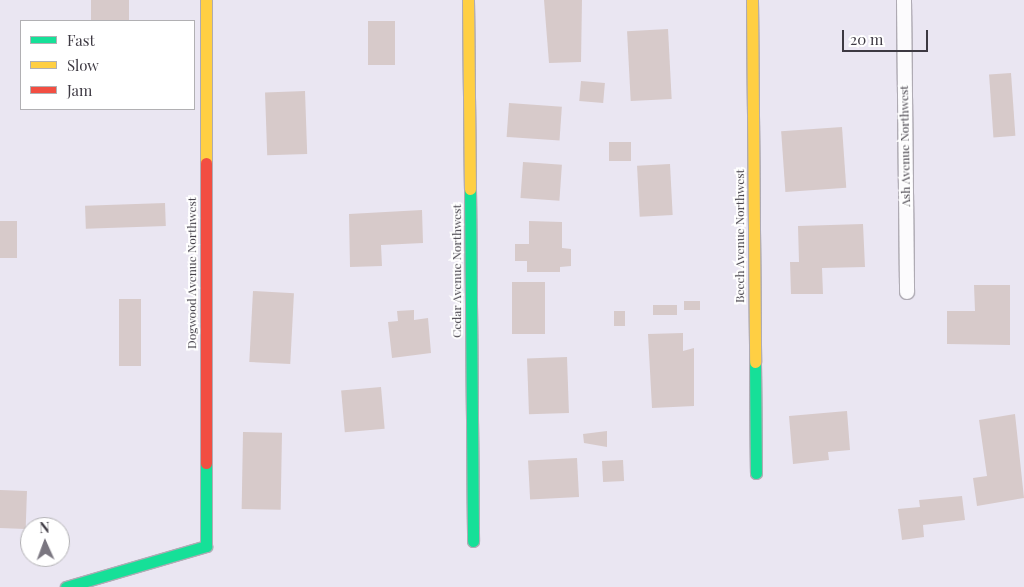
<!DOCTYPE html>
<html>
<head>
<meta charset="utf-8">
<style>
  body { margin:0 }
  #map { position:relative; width:1024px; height:587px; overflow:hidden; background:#eae6f2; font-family:"Playfair Display",serif }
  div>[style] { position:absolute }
  .building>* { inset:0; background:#d7caca; transform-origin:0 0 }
  .roads { filter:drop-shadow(1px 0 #afabb4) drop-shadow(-1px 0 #afabb4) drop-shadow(0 1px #afabb4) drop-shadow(0 -1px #afabb4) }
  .lane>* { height:14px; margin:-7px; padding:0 7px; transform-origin:7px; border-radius:7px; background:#fcfbfd }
  .fast>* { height:11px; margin:-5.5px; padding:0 5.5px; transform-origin:5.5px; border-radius:5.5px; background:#16e098 }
  .slow>* { height:11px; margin:-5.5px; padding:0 5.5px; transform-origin:5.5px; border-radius:5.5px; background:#ffcf43 }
  .jam>* { height:11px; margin:-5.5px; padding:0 5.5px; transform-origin:5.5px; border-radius:5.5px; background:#f24e42 }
  span { translate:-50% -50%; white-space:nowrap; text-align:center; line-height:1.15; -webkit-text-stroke:4px #fff; paint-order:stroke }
  .street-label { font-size:12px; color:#3d3942 }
  .legend { position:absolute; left:20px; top:20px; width:175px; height:90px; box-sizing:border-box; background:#fff; border:1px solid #b1b0b3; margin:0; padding:6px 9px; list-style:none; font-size:15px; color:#3d3942 }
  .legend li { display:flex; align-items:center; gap:10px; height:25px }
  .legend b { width:25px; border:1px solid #b1b0b3 }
  .north { position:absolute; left:20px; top:517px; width:50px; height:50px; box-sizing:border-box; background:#fff; border:1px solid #b1b0b3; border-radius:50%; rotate:358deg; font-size:14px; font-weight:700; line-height:20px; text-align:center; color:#3d3942 }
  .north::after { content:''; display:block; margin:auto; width:18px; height:22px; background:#7a7680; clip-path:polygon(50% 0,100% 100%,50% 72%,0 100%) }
  .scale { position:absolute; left:842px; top:30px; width:86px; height:22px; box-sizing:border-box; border:2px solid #3d3942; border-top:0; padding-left:6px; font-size:15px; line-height:18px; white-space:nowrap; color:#3d3942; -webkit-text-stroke:4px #fff; paint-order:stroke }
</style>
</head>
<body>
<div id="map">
  <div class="building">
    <i style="left:91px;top:0;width:38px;height:21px"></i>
    <i style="clip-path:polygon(544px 0,582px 0,581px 62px,549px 63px)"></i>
    <i style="left:395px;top:21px;width:44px;height:27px;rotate:90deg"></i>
    <i style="left:668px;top:29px;width:70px;height:41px;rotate:87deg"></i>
    <i style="left:1011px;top:73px;width:63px;height:22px;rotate:86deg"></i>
    <i style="left:581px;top:81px;width:24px;height:20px;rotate:5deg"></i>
    <i style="left:305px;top:91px;width:63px;height:40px;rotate:88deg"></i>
    <i style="left:509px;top:103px;width:53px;height:34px;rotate:4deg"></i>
    <i style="left:842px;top:127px;width:61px;height:61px;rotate:86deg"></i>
    <i style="left:631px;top:142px;width:19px;height:22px;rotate:90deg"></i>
    <i style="left:523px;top:162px;width:39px;height:36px;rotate:4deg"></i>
    <i style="left:670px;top:164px;width:51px;height:33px;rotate:87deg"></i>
    <i style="left:165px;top:203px;width:23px;height:80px;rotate:88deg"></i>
    <i style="clip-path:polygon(422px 210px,423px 243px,381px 245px,382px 266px,350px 267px,349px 214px)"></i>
    <i style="left:0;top:221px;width:17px;height:37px"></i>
    <i style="clip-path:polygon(529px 221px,562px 222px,562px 248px,571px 249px,571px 266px,560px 267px,560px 272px,527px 272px,527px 261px,515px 261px,515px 244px,529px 244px)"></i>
    <i style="clip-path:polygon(863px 224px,865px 267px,822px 268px,823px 294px,791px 294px,790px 262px,799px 262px,798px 226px)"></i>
    <i style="left:545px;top:282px;width:52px;height:33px;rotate:90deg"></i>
    <i style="clip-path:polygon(974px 285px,1010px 285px,1010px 345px,947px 344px,947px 311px,975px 311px)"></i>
    <i style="left:253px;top:291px;width:41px;height:71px;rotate:3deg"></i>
    <i style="left:119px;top:299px;width:22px;height:67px"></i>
    <i style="left:700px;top:301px;width:9px;height:16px;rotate:90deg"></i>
    <i style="left:653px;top:305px;width:24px;height:10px"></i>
    <i style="clip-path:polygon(414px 310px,414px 320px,428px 318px,431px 353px,392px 358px,388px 322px,398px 321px,397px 311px)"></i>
    <i style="left:614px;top:311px;width:11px;height:15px"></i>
    <i style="clip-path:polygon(683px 333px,683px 351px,694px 348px,694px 406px,652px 408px,648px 334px)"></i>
    <i style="left:567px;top:357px;width:56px;height:40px;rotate:88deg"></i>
    <i style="left:381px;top:387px;width:42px;height:40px;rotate:85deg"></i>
    <i style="clip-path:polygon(847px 411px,850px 450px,828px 452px,829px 460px,793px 464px,789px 416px)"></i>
    <i style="clip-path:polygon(1015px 414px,1024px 498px,977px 506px,973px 478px,987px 476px,979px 420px)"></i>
    <i style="clip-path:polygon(607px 431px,607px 447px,584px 443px,583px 434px)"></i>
    <i style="left:243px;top:432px;width:39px;height:77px;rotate:1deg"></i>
    <i style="left:577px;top:458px;width:39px;height:49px;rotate:87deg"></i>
    <i style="left:623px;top:460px;width:21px;height:21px;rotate:87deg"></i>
    <i style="left:0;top:490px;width:27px;height:38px;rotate:2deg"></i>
    <i style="clip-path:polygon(962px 496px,965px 520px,923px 525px,924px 537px,902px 540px,898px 509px,920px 507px,919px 500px)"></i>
  </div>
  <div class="roads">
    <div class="lane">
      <i style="left:904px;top:0;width:292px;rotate:89.4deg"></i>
    </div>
    <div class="fast">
      <i style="left:470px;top:189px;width:352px;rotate:89.5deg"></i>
      <i style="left:755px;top:362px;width:111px;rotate:89.5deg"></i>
      <i style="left:66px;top:587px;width:146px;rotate:-16.3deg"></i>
      <i style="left:206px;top:546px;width:83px;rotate:-90deg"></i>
    </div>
    <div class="slow">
      <i style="left:206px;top:0;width:163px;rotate:90deg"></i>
      <i style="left:468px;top:0;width:189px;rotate:89.4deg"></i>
      <i style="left:752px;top:0;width:362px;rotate:89.5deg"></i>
    </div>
    <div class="jam">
      <i style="left:206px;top:163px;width:300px;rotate:90deg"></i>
    </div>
  </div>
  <div class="street-label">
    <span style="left:905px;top:146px;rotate:-91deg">Ash Avenue Northwest</span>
    <span style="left:740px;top:236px;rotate:-90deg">Beech Avenue Northwest</span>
    <span style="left:457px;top:271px;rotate:-90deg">Cedar Avenue Northwest</span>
    <span style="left:192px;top:273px;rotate:-90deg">Dogwood Avenue Northwest</span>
  </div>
  <ul class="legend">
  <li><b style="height:6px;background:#16e098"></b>Fast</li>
  <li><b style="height:6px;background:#ffcf43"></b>Slow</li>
  <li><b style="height:6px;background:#f24e42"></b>Jam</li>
  </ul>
  <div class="north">N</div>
  <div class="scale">20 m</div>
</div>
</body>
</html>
